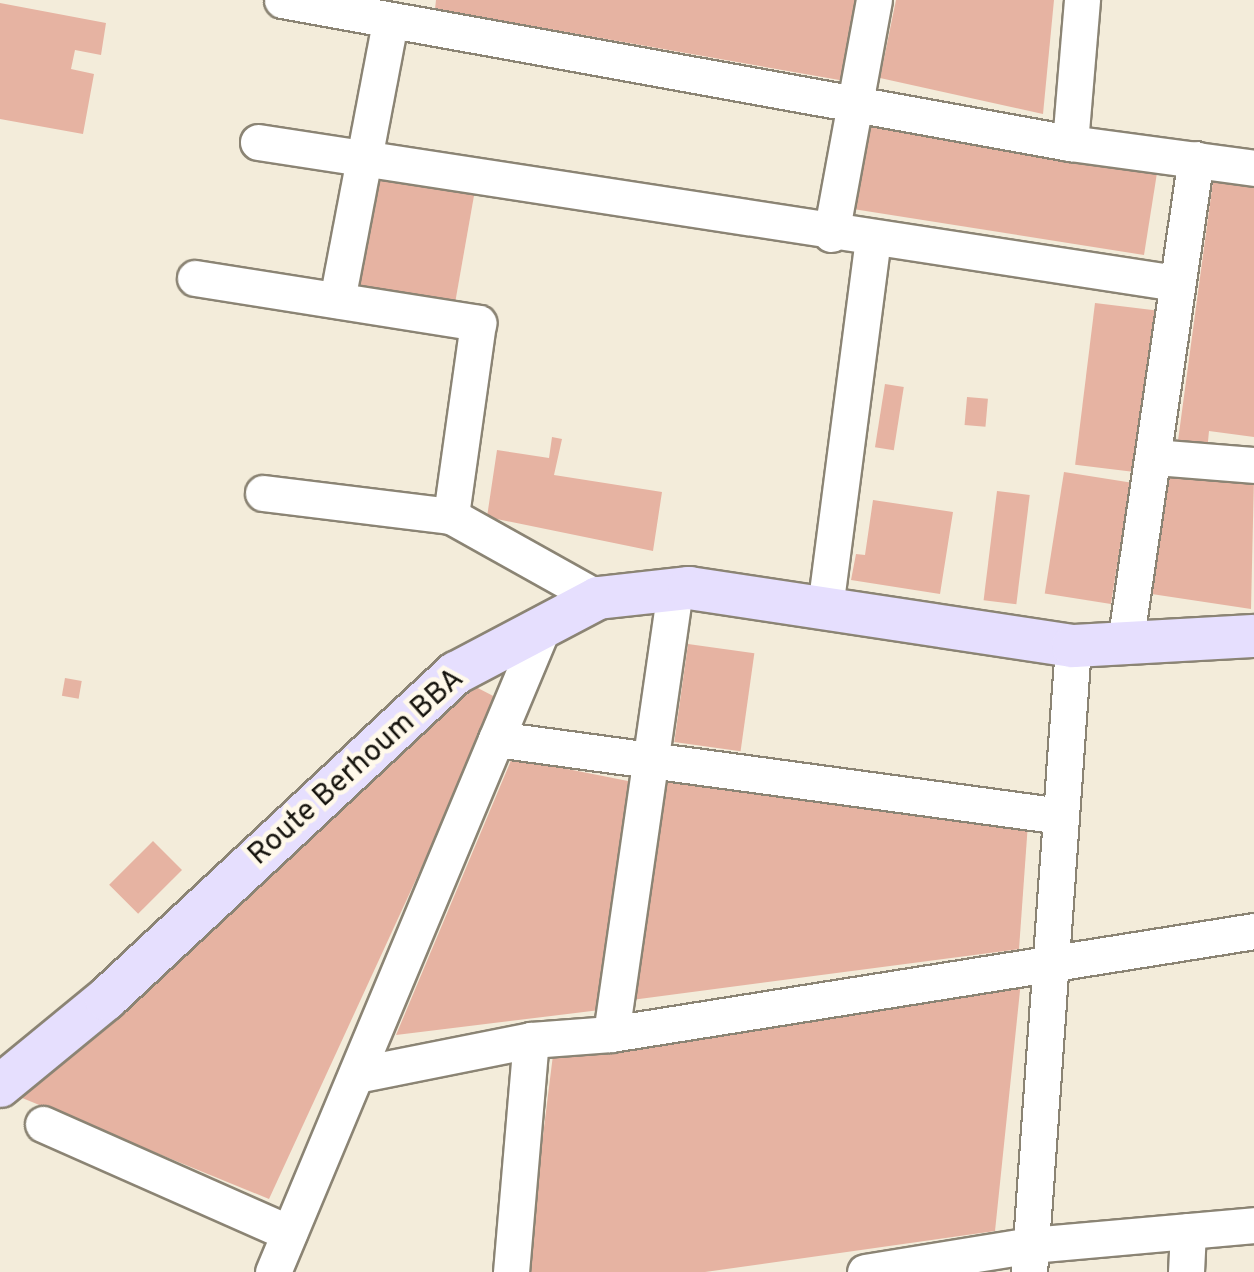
<!DOCTYPE html>
<html>
<head>
<meta charset="utf-8">
<style>
  body { margin:0 }
  #map { position:relative; width:1254px; height:1272px; overflow:hidden; background:#f3ecda; font-family:Overpass,sans-serif }
  div>[style] { position:absolute }
  .building>* { inset:0; background:#e6b3a2; transform-origin:0 0 }
  .roads { filter:drop-shadow(2px 0 #8b8474) drop-shadow(-2px 0 #8b8474) drop-shadow(0 2px #8b8474) drop-shadow(0 -2px #8b8474) }
  .minor>* { height:35px; margin:-17.5px; padding:0 17.5px; transform-origin:17.5px; border-radius:17.5px; background:#fff }
  .major>* { height:42px; margin:-21px; padding:0 21px; transform-origin:21px; border-radius:21px; background:#e6dffe }
  span { translate:-50% -50%; white-space:nowrap; text-align:center; line-height:1.15; -webkit-text-stroke:9px #fff9eb; paint-order:stroke }
  .street-label { font-size:30px; color:#16140e }
</style>
</head>
<body>
<div id="map">
  <div class="building">
    <i style="clip-path:polygon(436px 0,861px 0,845px 81px,435px 9px)"></i>
    <i style="clip-path:polygon(896px 0,1054px 0,1043px 114px,880px 78px)"></i>
    <i style="clip-path:polygon(0 3px,106px 23px,101px 55px,75px 50px,71px 69px,94px 74px,83px 134px,0 119px)"></i>
    <i style="left:860px;top:124px;width:301px;height:85px;rotate:9deg"></i>
    <i style="left:368px;top:169px;width:109px;height:127px;rotate:10deg"></i>
    <i style="clip-path:polygon(1213px 181px,1254px 186px,1254px 437px,1209px 431px,1207px 452px,1177px 448px)"></i>
    <i style="left:1095px;top:303px;width:64px;height:163px;rotate:7deg"></i>
    <i style="left:885px;top:384px;width:19px;height:64px;rotate:9deg"></i>
    <i style="left:967px;top:397px;width:21px;height:28px;rotate:5deg"></i>
    <i style="clip-path:polygon(552px 437px,562px 439px,554px 475px,662px 492px,653px 551px,487px 517px,497px 450px,549px 458px)"></i>
    <i style="clip-path:polygon(1165px 463px,1254px 476px,1251px 609px,1145px 593px)"></i>
    <i style="left:1064px;top:472px;width:67px;height:123px;rotate:9deg"></i>
    <i style="left:997px;top:491px;width:33px;height:110px;rotate:7deg"></i>
    <i style="clip-path:polygon(873px 500px,953px 512px,940px 594px,851px 580px,856px 554px,865px 555px)"></i>
    <i style="left:688px;top:644px;width:67px;height:99px;rotate:8deg"></i>
    <i style="left:65px;top:678px;width:17px;height:18px;rotate:10deg"></i>
    <i style="clip-path:polygon(472px 685px,499px 699px,269px 1199px,10px 1093px)"></i>
    <i style="clip-path:polygon(512px 758px,633px 782px,600px 1010px,396px 1035px)"></i>
    <i style="clip-path:polygon(660px 779px,1028px 823px,1019px 949px,624px 1001px)"></i>
    <i style="left:153px;top:841px;width:41px;height:62px;rotate:45deg"></i>
    <i style="clip-path:polygon(1021px 981px,995px 1231px,705px 1272px,526px 1272px,554px 1047px)"></i>
  </div>
  <div class="roads">
    <div class="minor">
      <i style="left:282px;top:0;width:801px;rotate:10.29deg"></i>
      <i style="left:1070px;top:143px;width:186px;rotate:7.7deg"></i>
      <i style="left:258px;top:142px;width:929px;rotate:8.73deg"></i>
      <i style="left:1070px;top:143px;width:144px;rotate:-85.2deg"></i>
      <i style="left:831px;top:234px;width:238px;rotate:-79.6deg"></i>
      <i style="left:195px;top:278px;width:287px;rotate:9deg"></i>
      <i style="left:478px;top:323px;width:195px;rotate:98deg"></i>
      <i style="left:451px;top:516px;width:168px;rotate:29.2deg"></i>
      <i style="left:337px;top:300px;width:283px;rotate:-79.2deg"></i>
      <i style="left:1155px;top:457px;width:99px;rotate:4.6deg"></i>
      <i style="left:263px;top:493px;width:189px;rotate:7deg"></i>
      <i style="left:825px;top:608px;width:371px;rotate:-82.6deg"></i>
      <i style="left:1125px;top:644px;width:490px;rotate:-81.7deg"></i>
      <i style="left:496px;top:739px;width:570px;rotate:7.76deg"></i>
      <i style="left:611px;top:1034px;width:450px;rotate:-81.8deg"></i>
      <i style="left:356px;top:1075px;width:178px;rotate:-11.3deg"></i>
      <i style="left:531px;top:1040px;width:80px;rotate:-4.3deg"></i>
      <i style="left:611px;top:1034px;width:651px;rotate:-9.1deg"></i>
      <i style="left:43px;top:1124px;width:269px;rotate:23.9deg"></i>
      <i style="left:273px;top:1272px;width:699px;rotate:-67.29deg"></i>
      <i style="left:511px;top:1272px;width:233px;rotate:-85.1deg"></i>
      <i style="left:865px;top:1272px;width:168px;rotate:-9.2deg"></i>
      <i style="left:1031px;top:1245px;width:224px;rotate:-5.1deg"></i>
      <i style="left:1029px;top:1272px;width:628px;rotate:-85.98deg"></i>
      <i style="left:1186px;top:1272px;width:41px;rotate:-87.2deg"></i>
    </div>
    <div class="major">
      <i style="left:0;top:1086px;width:137px;rotate:-39.4deg"></i>
      <i style="left:106px;top:999px;width:478px;rotate:-43deg"></i>
      <i style="left:456px;top:673px;width:161px;rotate:-27.8deg"></i>
      <i style="left:598px;top:598px;width:92px;rotate:-6.3deg"></i>
      <i style="left:689px;top:588px;width:388px;rotate:8.6deg"></i>
      <i style="left:1073px;top:646px;width:181px;rotate:-3.2deg"></i>
    </div>
  </div>
  <div class="street-label">
    <span style="left:357px;top:768px;rotate:-42deg">Route Berhoum BBA</span>
  </div>
</div>
</body>
</html>
